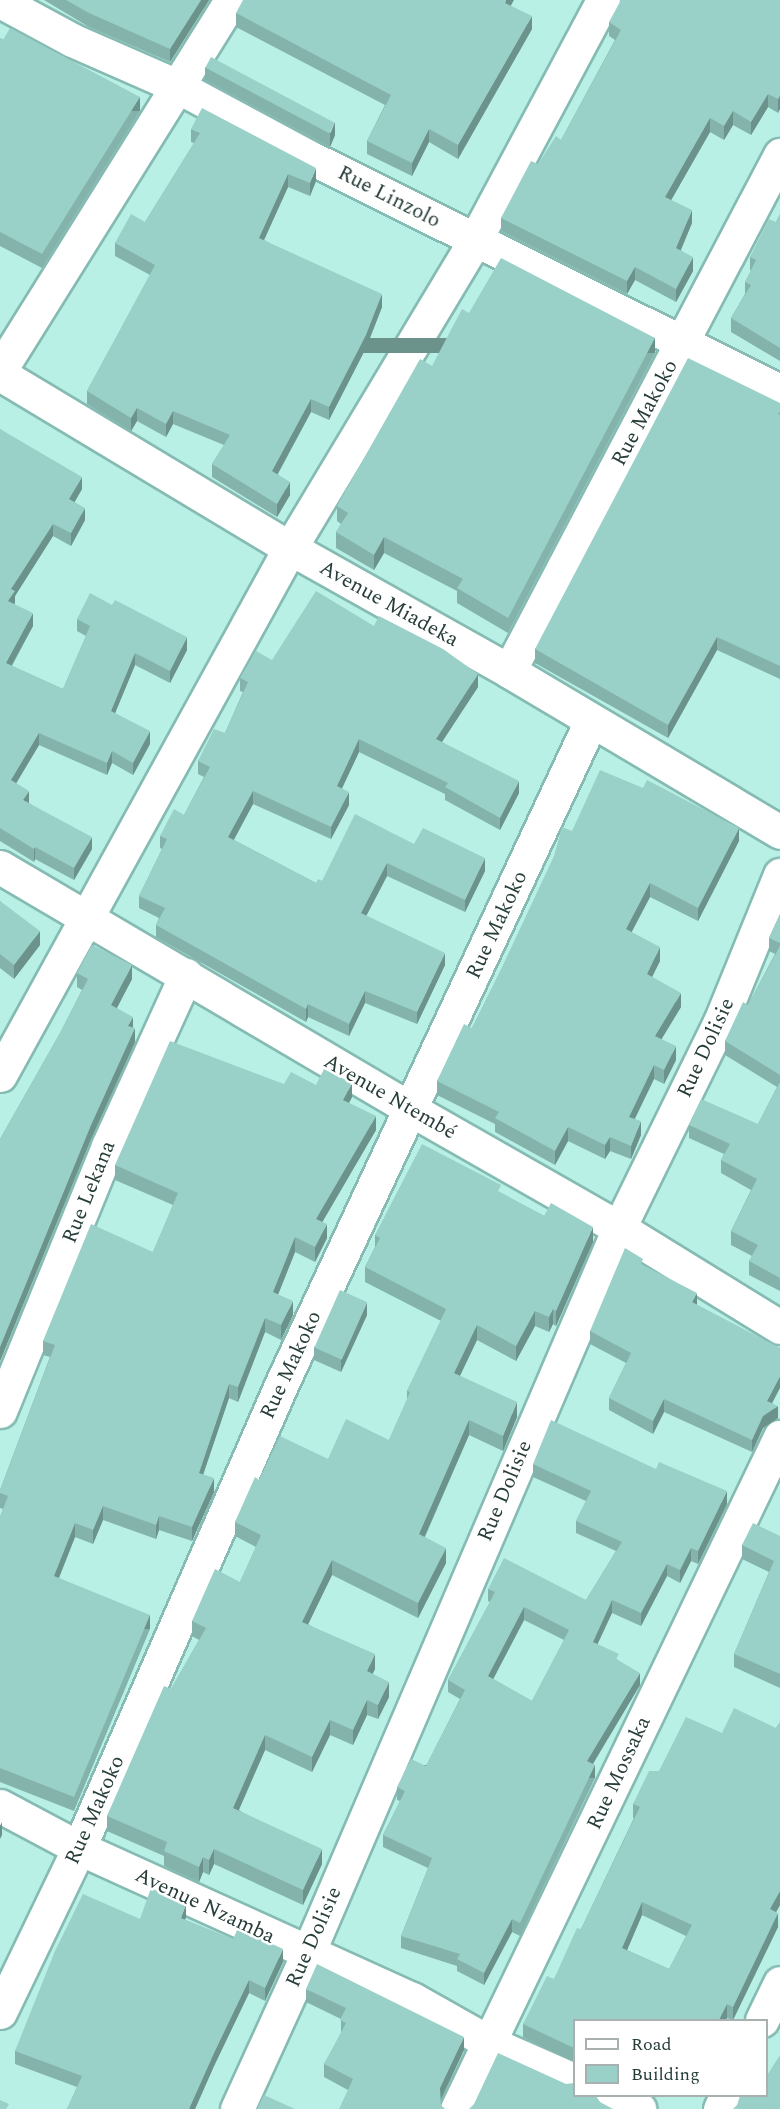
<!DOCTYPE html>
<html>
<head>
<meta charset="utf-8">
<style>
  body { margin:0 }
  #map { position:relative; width:780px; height:2109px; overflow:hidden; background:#b8f0e6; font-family:Spectral,serif }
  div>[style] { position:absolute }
  .roads { filter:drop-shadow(2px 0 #85bbb2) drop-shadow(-2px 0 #85bbb2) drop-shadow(0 2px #85bbb2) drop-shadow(0 -2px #85bbb2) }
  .street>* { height:33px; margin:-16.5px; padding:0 16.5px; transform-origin:16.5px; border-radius:16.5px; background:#fff }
  .wall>* { inset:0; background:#84b3ab }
  .shaded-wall>* { inset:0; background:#6b928b; transform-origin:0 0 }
  .building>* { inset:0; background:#99d0c7; transform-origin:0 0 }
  span { translate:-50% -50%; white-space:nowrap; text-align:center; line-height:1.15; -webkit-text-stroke:5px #fff; paint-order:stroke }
  .street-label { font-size:21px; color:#263d39 }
  .legend { position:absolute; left:573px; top:2019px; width:195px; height:78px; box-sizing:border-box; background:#fff; border:2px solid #a8b1b0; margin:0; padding:8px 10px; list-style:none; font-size:18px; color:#263d39 }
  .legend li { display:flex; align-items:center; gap:12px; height:30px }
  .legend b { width:30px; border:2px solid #a8b1b0 }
</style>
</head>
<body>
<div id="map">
  <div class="roads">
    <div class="street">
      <i style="left:0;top:1px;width:82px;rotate:28.4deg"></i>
      <i style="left:72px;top:40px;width:115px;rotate:23.7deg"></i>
      <i style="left:177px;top:86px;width:148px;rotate:28.3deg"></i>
      <i style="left:307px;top:156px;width:528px;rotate:26.42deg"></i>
      <i style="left:0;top:370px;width:436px;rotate:-58deg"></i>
      <i style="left:0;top:374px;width:338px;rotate:31deg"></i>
      <i style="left:290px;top:548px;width:251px;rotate:29.3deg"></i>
      <i style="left:509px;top:671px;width:315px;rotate:30.7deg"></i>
      <i style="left:509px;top:671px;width:583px;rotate:-62.29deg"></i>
      <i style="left:0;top:867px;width:478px;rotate:30.5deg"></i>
      <i style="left:412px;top:1110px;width:238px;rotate:29.7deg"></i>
      <i style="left:619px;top:1228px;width:189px;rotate:31.6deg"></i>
      <i style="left:0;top:1075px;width:602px;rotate:-61.18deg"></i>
      <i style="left:290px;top:548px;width:359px;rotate:-59deg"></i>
      <i style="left:475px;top:240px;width:272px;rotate:-61.9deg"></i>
      <i style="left:0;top:1411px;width:286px;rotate:-67.8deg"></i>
      <i style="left:108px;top:1146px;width:188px;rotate:-65.5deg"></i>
      <i style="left:0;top:1806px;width:89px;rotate:28deg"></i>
      <i style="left:79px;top:1848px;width:366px;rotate:24.4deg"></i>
      <i style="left:412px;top:1999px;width:90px;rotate:29.4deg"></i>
      <i style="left:490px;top:2043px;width:92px;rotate:23.8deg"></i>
      <i style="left:0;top:2012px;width:182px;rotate:-64.3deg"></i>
      <i style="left:79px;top:1848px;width:507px;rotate:-66.42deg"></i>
      <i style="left:282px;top:1383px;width:728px;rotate:-64.98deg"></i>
      <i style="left:762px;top:2020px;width:41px;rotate:-64.1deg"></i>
      <i style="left:609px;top:2096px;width:33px;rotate:23deg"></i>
      <i style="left:237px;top:2109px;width:171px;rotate:-65.5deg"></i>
      <i style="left:308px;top:1953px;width:789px;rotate:-66.78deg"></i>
      <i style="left:619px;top:1228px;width:229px;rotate:-63.9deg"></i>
      <i style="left:720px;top:1022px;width:159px;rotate:-67.8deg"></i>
      <i style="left:457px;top:2109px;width:746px;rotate:-64.33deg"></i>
      <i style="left:720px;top:2109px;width:14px;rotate:-65deg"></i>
    </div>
  </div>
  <div class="wall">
    <i style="clip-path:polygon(44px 0,209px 0,170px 62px,89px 27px)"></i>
    <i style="clip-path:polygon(780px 0,778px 113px,768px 107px,751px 135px,733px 125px,724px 140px,710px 132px,671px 200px,692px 223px,681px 250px,693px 271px,676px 302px,635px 280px,627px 294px,501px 231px,501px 218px,538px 164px,561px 140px,615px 40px,609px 36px,609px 22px)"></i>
    <i style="clip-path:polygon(511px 6px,532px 29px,458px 159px,429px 142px,412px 176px,367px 154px,367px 141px,385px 105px,236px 27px,236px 13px)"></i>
    <i style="clip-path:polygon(0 38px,140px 111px,42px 268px,0 246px)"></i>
    <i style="clip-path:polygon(205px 67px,335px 135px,330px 147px,205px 80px)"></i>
    <i style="clip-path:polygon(191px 129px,316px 181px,310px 196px,288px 187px,264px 240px,382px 307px,366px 348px,329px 420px,311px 412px,278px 474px,290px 495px,277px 517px,212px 477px,212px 464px,224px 445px,173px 424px,166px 437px,137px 421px,131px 431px,87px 404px,87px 391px,150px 275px,115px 256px,115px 243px,145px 222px,194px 143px,191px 142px)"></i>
    <i style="clip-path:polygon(780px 214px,780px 361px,731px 332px,731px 318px,745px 294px,745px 282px,751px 271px,750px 270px,750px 257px,776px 222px)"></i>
    <i style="clip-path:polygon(469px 313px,655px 353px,508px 633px,457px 603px,457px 591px,384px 553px,374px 570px,336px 548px,336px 532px,341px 524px,337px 521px,337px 506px)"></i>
    <i style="clip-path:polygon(780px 403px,780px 679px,717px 650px,668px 738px,535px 663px,535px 649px)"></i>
    <i style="clip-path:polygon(0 429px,82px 489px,74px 502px,85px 520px,71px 546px,53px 536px,15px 596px,14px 604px,33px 626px,12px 666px,63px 689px,86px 636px,77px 631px,77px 619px,187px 650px,170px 683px,135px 665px,115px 713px,150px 744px,133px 775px,112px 763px,107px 775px,39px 745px,16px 783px,29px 803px,92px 849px,74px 880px,35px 859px,34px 862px,0 841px)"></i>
    <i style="clip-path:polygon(374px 626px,478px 687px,442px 742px,519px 793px,500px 830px,445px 800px,445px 794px,359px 752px,342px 788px,349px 805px,331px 839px,253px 804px,234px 840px,316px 883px,414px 844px,485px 871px,465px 912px,387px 876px,366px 916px,445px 965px,417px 1024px,365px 1003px,349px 1036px,308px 1017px,306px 1022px,156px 937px,156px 925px,159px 918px,139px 908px,139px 896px,162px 849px,160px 848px,160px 836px,184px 815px,204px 777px,198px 774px,198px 761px,225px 733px,243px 692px,240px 691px,240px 678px,272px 660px)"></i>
    <i style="clip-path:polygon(572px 831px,739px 841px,698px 921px,650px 897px,631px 932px,660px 961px,652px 977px,681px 1007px,661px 1039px,676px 1060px,664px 1084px,654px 1079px,635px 1119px,641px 1135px,631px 1159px,610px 1151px,605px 1159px,568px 1141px,555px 1165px,495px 1132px,495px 1124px,437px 1095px,437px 1081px,472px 1028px)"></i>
    <i style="clip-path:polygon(0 901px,40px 945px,14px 979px,0 968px)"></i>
    <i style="clip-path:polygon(780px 914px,780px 1291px,749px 1275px,749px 1261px,752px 1256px,731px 1245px,731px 1231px,751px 1190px,721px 1173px,721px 1160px,724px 1154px,689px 1138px,689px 1125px,758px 1124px,777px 1087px,725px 1055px,725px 1041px,748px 1005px,775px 954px,769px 951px,769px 938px)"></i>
    <i style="clip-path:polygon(77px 973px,132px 979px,117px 1008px,133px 1028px,135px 1042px,91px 1139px,0 1361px,0 1139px,60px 1033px,82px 990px,77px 987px)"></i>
    <i style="clip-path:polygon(284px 1084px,316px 1085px,352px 1097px,349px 1103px,376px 1130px,322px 1222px,327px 1238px,315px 1262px,295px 1252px,278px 1295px,293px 1315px,281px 1340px,265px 1332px,238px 1402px,229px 1398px,203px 1474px,214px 1492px,192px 1541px,159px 1530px,156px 1539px,103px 1520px,93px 1544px,75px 1537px,59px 1578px,150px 1629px,74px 1811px,0 1782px,0 1517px,3px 1509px,0 1508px,0 1490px,50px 1357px,43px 1355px,43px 1341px,153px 1252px,173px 1205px,115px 1180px,115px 1165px)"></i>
    <i style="clip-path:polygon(501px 1193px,593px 1242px,556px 1326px,553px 1324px,549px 1332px,535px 1326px,516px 1361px,477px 1340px,460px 1376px,517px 1417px,503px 1451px,469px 1435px,425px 1537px,446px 1563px,418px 1618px,332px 1575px,308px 1624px,375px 1669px,372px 1674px,389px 1697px,378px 1719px,367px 1715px,353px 1745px,330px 1735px,312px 1772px,265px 1750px,239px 1810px,322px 1864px,303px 1905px,214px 1864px,209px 1875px,203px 1872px,199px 1882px,164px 1866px,164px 1856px,107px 1831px,107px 1816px,171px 1689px,199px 1640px,192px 1636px,192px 1621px,240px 1582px,256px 1547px,235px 1536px,235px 1522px,259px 1480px,389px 1440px,407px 1400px,407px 1391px,441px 1321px,365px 1282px,365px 1267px,375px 1247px,375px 1235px)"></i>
    <i style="clip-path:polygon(643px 1265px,697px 1305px,772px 1403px,778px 1418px,763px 1428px,752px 1452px,664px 1412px,653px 1434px,609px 1410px,609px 1398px,626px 1363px,590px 1344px,590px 1331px)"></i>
    <i style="clip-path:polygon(367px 1315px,341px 1372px,314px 1360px,314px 1347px)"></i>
    <i style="clip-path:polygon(evenodd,533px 1464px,727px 1504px,698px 1564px,691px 1561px,680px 1583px,667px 1576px,641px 1626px,612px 1613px,597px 1644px,619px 1661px,640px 1685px,592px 1764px,595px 1778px,520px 1936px,512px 1932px,484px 1985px,457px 1971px,457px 1966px,401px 1948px,401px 1936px,428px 1868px,383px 1847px,383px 1835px,400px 1801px,397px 1800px,397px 1787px,426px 1766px,460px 1699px,448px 1692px,448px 1680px,490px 1602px,488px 1601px,488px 1589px,586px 1600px,616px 1551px,576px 1533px,576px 1521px,586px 1501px,533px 1477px,533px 1464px,524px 1620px,564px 1640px,532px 1701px,493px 1679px,524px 1620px)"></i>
    <i style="clip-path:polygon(780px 1536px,780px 1688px,734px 1667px,734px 1654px,769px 1572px,742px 1559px,742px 1545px)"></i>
    <i style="clip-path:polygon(evenodd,780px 1722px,780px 1905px,776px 1912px,778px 1927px,733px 2020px,727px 2018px,726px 2020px,574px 2020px,574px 2062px,523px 2037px,523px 2024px,554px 1979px,581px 1929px,634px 1818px,633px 1818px,633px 1804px,659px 1771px,722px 1733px,776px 1728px,780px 1722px,642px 1915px,686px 1936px,669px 1969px,627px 1950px,642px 1915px)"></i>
    <i style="clip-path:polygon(186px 1917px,185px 1920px,283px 1962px,265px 2001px,249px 1993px,214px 2066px,195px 2109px,67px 2109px,77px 2087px,15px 2064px,15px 2051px,140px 1919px)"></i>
    <i style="clip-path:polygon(306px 1989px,464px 2050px,441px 2100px,441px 2105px,348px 2090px,324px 2077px,324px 2064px,341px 2034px,341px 2019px,306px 2002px)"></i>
  </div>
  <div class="shaded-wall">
    <i style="clip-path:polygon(201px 0,209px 0,170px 62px,170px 49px)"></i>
    <i style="clip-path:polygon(506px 0,514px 0,505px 16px,505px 3px)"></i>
    <i style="clip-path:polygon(532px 16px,532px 29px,458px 159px,458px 145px)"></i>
    <i style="clip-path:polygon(768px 94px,768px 107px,751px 135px,751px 122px)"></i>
    <i style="clip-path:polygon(780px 95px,780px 109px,778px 113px,778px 99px)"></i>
    <i style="left:140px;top:97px;width:14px;height:185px;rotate:90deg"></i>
    <i style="clip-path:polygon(733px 111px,733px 125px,724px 140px,724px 126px)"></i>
    <i style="clip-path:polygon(710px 118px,710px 132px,665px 211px,665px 197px)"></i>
    <i style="clip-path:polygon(335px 122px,335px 135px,330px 147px,330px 134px)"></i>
    <i style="clip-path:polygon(429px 129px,429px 142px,412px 176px,412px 163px)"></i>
    <i style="clip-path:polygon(316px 168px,316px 181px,310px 196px,310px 183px)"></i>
    <i style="clip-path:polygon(288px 174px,288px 187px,259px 251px,259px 238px)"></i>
    <i style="clip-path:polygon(692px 210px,692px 223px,676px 261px,676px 248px)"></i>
    <i style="clip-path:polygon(693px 257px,693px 271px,676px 302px,676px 289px)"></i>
    <i style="clip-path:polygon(635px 267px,635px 280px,627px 294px,627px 281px)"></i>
    <i style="clip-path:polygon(382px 294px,382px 307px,366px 348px,329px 420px,329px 407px)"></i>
    <i style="left:655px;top:338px;width:15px;height:316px;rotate:90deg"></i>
    <i style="clip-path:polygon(311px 399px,311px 412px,272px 484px,272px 471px)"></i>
    <i style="clip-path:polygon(137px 408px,137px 421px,131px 431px,131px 418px)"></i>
    <i style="clip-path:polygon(173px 411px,173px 424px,166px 437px,166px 424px)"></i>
    <i style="clip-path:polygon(82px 477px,82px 489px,69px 512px,69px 499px)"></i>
    <i style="clip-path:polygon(290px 482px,290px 495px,277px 517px,277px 504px)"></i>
    <i style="clip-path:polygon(85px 508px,85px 520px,71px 546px,71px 533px)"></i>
    <i style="clip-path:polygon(53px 524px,53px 536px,15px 596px,15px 603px,8px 613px,8px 601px,11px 589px)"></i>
    <i style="clip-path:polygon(384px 537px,384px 553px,374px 570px,374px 555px)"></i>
    <i style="clip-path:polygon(33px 613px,33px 626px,6px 675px,6px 663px)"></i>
    <i style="clip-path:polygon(187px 637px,187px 650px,170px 683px,170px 671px)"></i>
    <i style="clip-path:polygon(717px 637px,717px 650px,668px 738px,668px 725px)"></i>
    <i style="clip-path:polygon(135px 653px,135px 665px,111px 723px,111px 711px)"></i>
    <i style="clip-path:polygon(478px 674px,478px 687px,436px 751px,436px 739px)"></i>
    <i style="clip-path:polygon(150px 731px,150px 744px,133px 775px,133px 763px)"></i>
    <i style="clip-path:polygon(39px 733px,39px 745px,11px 792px,11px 780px)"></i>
    <i style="clip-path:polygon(359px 739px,359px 752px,337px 799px,337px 786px)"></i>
    <i style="clip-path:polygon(112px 751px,112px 763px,107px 775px,107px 763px)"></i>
    <i style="clip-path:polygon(519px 781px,519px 793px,500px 830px,500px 818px)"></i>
    <i style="clip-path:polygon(29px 791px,29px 803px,23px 800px)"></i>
    <i style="clip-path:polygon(253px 791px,253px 804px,228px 850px,228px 837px)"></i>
    <i style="clip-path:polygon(349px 792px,349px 805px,331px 839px,331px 827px)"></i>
    <i style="clip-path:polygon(739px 828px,739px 841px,698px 921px,698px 908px)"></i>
    <i style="clip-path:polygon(92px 837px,92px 849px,74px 880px,74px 868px)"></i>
    <i style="clip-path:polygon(35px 847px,35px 859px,34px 862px,34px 849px)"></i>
    <i style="clip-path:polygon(485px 858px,485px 871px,465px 912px,465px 900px)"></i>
    <i style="clip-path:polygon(387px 863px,387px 876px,361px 926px,361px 913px)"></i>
    <i style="clip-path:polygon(650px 883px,650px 897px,626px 943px,626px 929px)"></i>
    <i style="clip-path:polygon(40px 931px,40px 945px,14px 979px,14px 965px)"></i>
    <i style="clip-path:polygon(660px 947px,660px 961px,647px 987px,647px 974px)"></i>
    <i style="clip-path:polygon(445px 953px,445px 965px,417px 1024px,417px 1012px)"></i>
    <i style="clip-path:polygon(132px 965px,132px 979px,111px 1019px,111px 1005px)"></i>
    <i style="clip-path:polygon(365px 991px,365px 1003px,349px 1036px,349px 1024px)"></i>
    <i style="clip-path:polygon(681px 993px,681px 1007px,655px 1050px,655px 1036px)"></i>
    <i style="clip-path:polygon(308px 1004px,308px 1017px,306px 1022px,306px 1009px)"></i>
    <i style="clip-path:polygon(133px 1017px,133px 1031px,128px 1026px)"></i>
    <i style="clip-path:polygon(135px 1028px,135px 1042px,91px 1139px,0 1361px,0 1347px,91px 1125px)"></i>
    <i style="clip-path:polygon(676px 1046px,676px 1060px,664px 1084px,664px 1070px)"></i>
    <i style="clip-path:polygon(654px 1065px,654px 1079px,629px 1130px,629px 1117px)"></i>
    <i style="clip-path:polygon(352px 1083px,352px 1097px,343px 1114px,343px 1100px)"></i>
    <i style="clip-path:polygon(376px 1116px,376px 1130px,316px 1233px,316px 1219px)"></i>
    <i style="clip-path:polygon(641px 1121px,641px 1135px,631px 1159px,631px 1146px)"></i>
    <i style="clip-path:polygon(568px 1127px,568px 1141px,555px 1165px,555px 1151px)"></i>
    <i style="clip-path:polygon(610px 1137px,610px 1151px,605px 1159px,605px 1145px)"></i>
    <i style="clip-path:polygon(327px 1224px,327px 1238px,315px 1262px,315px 1247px)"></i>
    <i style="clip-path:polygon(593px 1227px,593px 1242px,556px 1326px,556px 1311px)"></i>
    <i style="clip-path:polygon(295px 1237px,295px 1252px,273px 1307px,273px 1292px)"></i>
    <i style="clip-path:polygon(697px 1293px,697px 1306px,692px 1302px)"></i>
    <i style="clip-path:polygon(293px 1301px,293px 1315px,281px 1340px,281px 1325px)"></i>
    <i style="clip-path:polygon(367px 1302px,367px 1315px,341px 1372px,341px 1359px)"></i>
    <i style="clip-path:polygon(553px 1309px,553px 1324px,549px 1332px,549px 1317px)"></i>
    <i style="clip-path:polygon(535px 1311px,535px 1326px,516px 1361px,516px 1346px)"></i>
    <i style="clip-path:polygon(265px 1318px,265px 1332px,238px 1402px,238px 1387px)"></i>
    <i style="clip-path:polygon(477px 1325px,477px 1340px,454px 1388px,454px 1373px)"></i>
    <i style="clip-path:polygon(780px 1376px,780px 1388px,767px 1413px,767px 1401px)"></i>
    <i style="clip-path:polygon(229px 1384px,229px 1398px,199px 1487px,199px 1473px)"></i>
    <i style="clip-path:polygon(664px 1399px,664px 1412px,653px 1434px,653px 1421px)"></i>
    <i style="clip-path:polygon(517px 1402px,517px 1417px,503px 1451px,503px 1436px)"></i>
    <i style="clip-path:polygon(778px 1406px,778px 1418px,763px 1428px,752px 1452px,752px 1440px,763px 1416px)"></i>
    <i style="clip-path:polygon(469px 1420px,469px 1435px,419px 1549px,419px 1534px)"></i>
    <i style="clip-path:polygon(214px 1478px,214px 1492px,192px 1541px,192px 1527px)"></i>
    <i style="clip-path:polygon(727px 1491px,727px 1504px,698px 1564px,698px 1551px)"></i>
    <i style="clip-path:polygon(103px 1506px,103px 1520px,93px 1544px,93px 1530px)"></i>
    <i style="clip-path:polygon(159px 1516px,159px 1530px,156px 1539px,156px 1525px)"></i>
    <i style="clip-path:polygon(75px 1523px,75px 1537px,54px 1590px,54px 1576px)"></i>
    <i style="clip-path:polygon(446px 1548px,446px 1563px,418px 1618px,418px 1603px)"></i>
    <i style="clip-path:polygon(691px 1548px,691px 1561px,680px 1583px,680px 1570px)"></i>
    <i style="clip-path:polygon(332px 1560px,332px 1575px,302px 1637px,302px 1622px)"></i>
    <i style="clip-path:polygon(667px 1564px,667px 1576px,641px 1626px,641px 1613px)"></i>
    <i style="clip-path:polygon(612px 1600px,612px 1613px,593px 1654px,593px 1642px)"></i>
    <i style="clip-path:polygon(524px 1607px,524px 1620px,488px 1689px,488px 1676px)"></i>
    <i style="left:150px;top:1615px;width:14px;height:197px;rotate:90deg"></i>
    <i style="clip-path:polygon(375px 1654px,375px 1669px,367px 1686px,367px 1671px)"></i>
    <i style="clip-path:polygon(640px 1673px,640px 1685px,587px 1774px,587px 1761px)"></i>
    <i style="clip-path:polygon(389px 1682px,389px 1697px,378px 1719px,378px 1705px)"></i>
    <i style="clip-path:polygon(367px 1700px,367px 1715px,353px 1745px,353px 1730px)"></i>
    <i style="clip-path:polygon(330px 1720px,330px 1735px,312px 1772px,312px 1757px)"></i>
    <i style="clip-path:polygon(265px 1735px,265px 1750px,233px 1823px,233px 1808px)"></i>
    <i style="left:595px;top:1765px;width:13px;height:175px;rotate:90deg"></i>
    <i style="clip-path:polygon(2px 1822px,2px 1835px,0 1839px,0 1826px)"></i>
    <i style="clip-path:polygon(214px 1849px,214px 1864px,209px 1875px,209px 1860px)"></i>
    <i style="clip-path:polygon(322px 1849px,322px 1864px,303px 1905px,303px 1890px)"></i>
    <i style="clip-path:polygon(203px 1857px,203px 1872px,199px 1882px,199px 1867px)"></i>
    <i style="clip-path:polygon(780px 1891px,780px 1905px,770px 1923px,770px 1909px)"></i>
    <i style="clip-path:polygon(642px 1902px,642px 1915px,622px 1962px,622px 1948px)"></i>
    <i style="clip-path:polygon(186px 1904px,186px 1917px,181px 1931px,181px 1918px)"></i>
    <i style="clip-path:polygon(778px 1913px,778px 1927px,733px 2020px,733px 2007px)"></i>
    <i style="clip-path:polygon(512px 1919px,512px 1932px,484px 1985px,484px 1973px)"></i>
    <i style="clip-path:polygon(283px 1949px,283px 1962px,265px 2001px,265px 1988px)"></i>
    <i style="clip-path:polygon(249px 1980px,249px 1993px,214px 2066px,195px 2109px,189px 2109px,214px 2053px)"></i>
    <i style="clip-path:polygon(727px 2004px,727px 2018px,726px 2020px,719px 2020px)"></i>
    <i style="clip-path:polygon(464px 2037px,464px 2050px,440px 2101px,440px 2088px)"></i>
  </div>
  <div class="building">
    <i style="clip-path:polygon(66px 0,201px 0,170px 49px,89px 13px)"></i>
    <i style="clip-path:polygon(243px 0,506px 0,505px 3px,532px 16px,458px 145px,429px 129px,412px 163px,367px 141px,391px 95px,236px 13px)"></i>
    <i style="clip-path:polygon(621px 0,780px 0,780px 95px,778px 99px,768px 94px,751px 122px,733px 111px,724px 126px,710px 118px,665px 197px,692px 210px,676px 248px,693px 257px,676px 289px,635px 267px,627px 281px,501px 218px,531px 161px,538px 164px,556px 136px,561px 140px,621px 30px,609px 22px)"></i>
    <i style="clip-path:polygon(10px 28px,140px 97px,42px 254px,0 232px,0 38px,3px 40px)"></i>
    <i style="left:211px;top:57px;width:140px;height:12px;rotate:28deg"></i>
    <i style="clip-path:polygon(202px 108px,316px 168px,310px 183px,288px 174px,259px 238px,382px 294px,366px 335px,329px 407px,311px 399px,272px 471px,290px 482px,277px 504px,212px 464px,230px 435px,173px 411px,166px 424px,137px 408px,131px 418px,87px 391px,155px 265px,115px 243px,131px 214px,145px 222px,200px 133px,191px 129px)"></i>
    <i style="clip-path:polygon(780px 214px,780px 348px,731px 318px,751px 285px,745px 282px,756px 260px,750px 257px,769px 219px,776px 222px)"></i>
    <i style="clip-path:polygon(501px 258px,655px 338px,508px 618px,457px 588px,463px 579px,384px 537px,374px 555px,336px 532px,348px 513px,337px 506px,420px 359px,432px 366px,462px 309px,469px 313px)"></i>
    <i style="clip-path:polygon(688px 358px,780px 403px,780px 412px,778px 414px,780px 415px,780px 666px,717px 637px,668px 725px,535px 649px)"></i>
    <i style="clip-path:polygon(0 429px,82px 477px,69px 499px,85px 508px,71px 533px,53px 524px,11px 589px,15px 591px,8px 601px,33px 613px,6px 663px,63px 689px,90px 626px,77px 619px,90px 593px,112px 605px,115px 600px,187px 637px,170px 671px,135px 653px,111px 711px,150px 731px,133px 763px,112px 751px,107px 763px,39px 733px,11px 780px,29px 791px,23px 800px,92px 837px,74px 868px,35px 847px,34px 849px,0 828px)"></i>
    <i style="clip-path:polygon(316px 591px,374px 626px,379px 616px,443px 649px,478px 674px,436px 739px,519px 781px,500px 818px,445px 787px,448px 783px,359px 739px,337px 786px,349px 792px,331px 827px,253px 791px,228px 837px,316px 883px,318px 879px,322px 881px,355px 814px,414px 844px,423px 828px,485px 858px,465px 900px,387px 863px,361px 913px,445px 953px,417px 1012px,365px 991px,349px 1024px,308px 1004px,306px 1009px,156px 925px,165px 908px,139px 896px,167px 839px,160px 836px,174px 809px,184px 815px,210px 767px,198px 761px,214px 729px,225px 733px,248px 682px,240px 678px,256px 651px,272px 660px)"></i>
    <i style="clip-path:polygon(600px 770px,643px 788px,647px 780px,739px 828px,698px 908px,650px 883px,626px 929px,660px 947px,647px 974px,681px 993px,655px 1036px,676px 1046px,664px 1070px,654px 1065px,629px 1117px,641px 1121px,631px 1146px,610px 1137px,605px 1145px,568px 1127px,555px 1151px,495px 1118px,499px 1112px,437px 1081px,464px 1024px,472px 1028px,504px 963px,554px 856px,562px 827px,572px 831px)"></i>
    <i style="clip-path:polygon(0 901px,40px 931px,14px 965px,0 954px)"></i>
    <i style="clip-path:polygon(780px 914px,780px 943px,769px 938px)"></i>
    <i style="clip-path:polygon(92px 945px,132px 965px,111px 1005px,133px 1017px,128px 1026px,135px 1028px,91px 1125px,0 1347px,0 1139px,60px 1033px,88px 979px,77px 973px)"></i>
    <i style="clip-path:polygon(780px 946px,780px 1075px,725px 1041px,743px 1002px,748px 1005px)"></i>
    <i style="clip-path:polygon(170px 1041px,284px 1084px,291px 1072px,316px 1085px,324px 1069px,352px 1083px,343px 1100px,376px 1116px,316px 1219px,327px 1224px,315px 1247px,295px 1237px,273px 1292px,293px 1301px,281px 1325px,265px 1318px,238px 1387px,229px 1384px,199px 1473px,214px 1478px,192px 1527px,159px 1516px,156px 1525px,103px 1506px,93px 1530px,75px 1523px,54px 1576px,150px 1615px,74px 1797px,0 1768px,0 1517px,8px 1496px,0 1493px,0 1490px,55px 1345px,43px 1341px,91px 1224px,153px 1252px,178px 1193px,115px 1165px)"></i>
    <i style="clip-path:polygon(780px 1082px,780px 1278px,749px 1261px,758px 1245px,731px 1231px,757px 1179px,721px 1160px,730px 1144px,689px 1125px,701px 1099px,758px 1124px)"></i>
    <i style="clip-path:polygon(422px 1144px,501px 1185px,498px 1191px,544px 1216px,551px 1203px,593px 1227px,556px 1311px,553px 1309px,549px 1317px,535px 1311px,516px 1346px,477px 1325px,454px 1373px,517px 1402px,503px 1436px,469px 1420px,419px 1534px,446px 1548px,418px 1603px,332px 1560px,302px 1622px,375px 1654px,367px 1671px,389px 1682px,378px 1705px,367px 1700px,353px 1730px,330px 1720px,312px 1757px,265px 1735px,233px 1808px,322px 1849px,303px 1890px,214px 1849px,209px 1860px,203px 1857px,199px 1867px,164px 1851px,167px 1842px,107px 1816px,164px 1686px,171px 1689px,206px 1628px,192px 1621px,215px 1569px,240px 1582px,261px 1535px,235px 1522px,255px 1477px,259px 1480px,280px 1436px,328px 1459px,346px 1419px,389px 1440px,410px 1392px,407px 1391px,446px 1309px,365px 1267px,380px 1238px,375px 1235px)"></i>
    <i style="clip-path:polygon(625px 1248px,643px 1259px,641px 1264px,697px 1293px,692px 1302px,780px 1348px,780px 1376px,767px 1401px,778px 1406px,763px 1416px,752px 1440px,664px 1399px,653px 1421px,609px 1398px,631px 1353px,590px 1331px)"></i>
    <i style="left:340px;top:1290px;width:30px;height:63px;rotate:24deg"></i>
    <i style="clip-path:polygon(evenodd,551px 1420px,656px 1469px,659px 1462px,727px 1491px,698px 1551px,691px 1548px,680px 1570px,667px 1564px,641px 1613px,612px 1600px,593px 1642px,619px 1654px,616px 1659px,640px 1673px,587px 1761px,595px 1765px,520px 1923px,512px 1919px,484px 1973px,457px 1959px,460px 1954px,401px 1936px,432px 1858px,383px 1835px,405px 1791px,397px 1787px,411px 1759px,426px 1766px,465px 1690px,448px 1680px,495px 1592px,488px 1589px,504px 1558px,586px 1600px,622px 1542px,576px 1521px,591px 1491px,533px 1464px,551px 1420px,524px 1607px,569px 1630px,532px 1701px,488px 1676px,524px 1607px)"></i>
    <i style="clip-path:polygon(753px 1523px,780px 1536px,780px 1674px,734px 1654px,774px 1561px,742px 1545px)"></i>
    <i style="clip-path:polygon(evenodd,734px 1708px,776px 1728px,780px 1722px,780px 1891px,770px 1909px,778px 1913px,733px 2007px,727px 2004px,719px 2020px,574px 2020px,574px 2048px,523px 2024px,547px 1976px,554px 1979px,577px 1928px,581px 1929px,640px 1807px,633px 1804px,649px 1771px,659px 1771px,686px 1717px,722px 1733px,734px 1708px,642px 1902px,692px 1925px,669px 1969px,622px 1948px,642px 1902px)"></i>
    <i style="clip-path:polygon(151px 1888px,186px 1904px,181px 1918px,233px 1939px,238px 1928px,283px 1949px,265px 1988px,249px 1980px,214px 2053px,189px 2109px,67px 2109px,82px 2076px,15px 2051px,55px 1951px,83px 1894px,140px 1919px)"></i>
    <i style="clip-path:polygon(317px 1964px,464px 2037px,440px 2088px,441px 2105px,445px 2109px,339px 2109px,353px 2079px,324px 2064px,346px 2023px,340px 2020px,346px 2008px,306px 1989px)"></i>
    <i style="clip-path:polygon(498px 2053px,566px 2084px,574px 2083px,574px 2096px,596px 2096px,600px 2102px,613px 2109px,469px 2109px,474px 2104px)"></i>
    <i style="clip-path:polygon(780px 2055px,780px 2109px,733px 2109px,737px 2105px,740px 2096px,766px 2096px,766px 2077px)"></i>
    <i style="clip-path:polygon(264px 2095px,295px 2109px,257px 2109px)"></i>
    <i style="clip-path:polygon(0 2100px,9px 2104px,6px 2109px,0 2109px)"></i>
  </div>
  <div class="street-label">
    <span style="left:389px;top:197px;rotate:27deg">Rue Linzolo</span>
    <span style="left:645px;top:413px;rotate:-62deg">Rue Makoko</span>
    <span style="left:389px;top:604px;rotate:29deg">Avenue Miadeka</span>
    <span style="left:497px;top:925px;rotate:-65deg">Rue Makoko</span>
    <span style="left:706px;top:1048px;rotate:-65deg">Rue Dolisie</span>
    <span style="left:390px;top:1097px;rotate:30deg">Avenue Ntembé</span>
    <span style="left:89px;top:1192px;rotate:-68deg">Rue Lekana</span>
    <span style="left:291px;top:1365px;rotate:-65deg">Rue Makoko</span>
    <span style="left:505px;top:1491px;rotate:-67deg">Rue Dolisie</span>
    <span style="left:619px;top:1773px;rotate:-65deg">Rue Mossaka</span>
    <span style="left:95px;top:1810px;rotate:-66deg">Rue Makoko</span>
    <span style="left:205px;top:1906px;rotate:25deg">Avenue Nzamba</span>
    <span style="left:314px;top:1937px;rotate:-66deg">Rue Dolisie</span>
  </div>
  <ul class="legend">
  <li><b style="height:8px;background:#fff"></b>Road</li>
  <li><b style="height:16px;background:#99d0c7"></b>Building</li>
  </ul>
</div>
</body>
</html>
